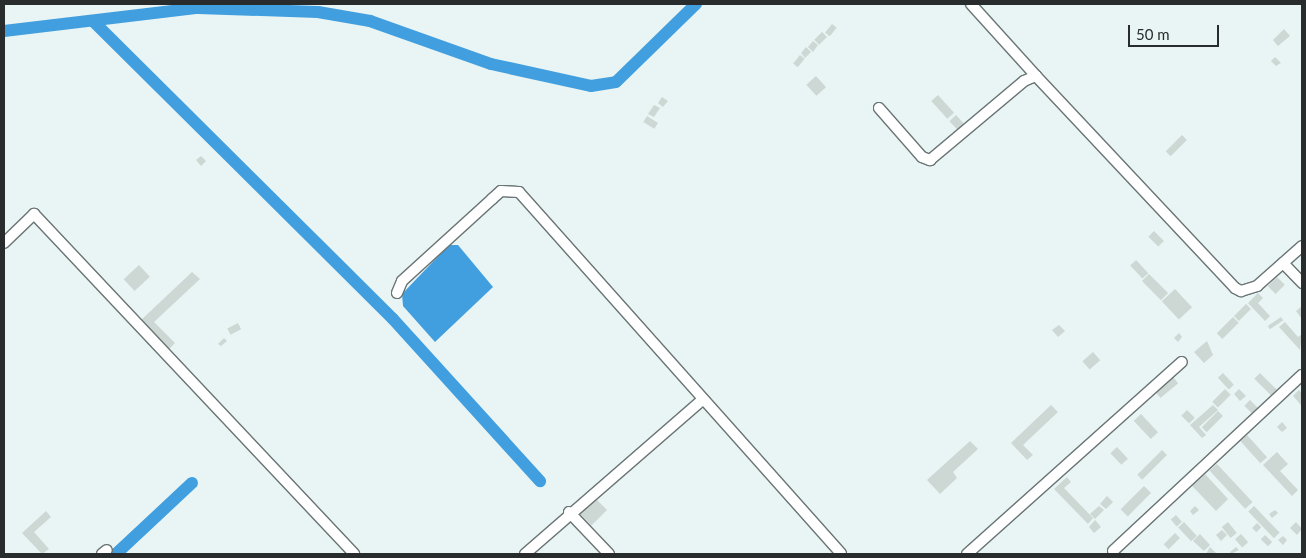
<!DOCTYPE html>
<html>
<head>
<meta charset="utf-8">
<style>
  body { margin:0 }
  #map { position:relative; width:1306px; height:558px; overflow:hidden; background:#e9f5f4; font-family:Lato,sans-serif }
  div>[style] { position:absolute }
  .water>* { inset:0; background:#419fdf }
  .canal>* { height:12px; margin:-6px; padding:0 6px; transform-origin:6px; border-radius:6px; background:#419fdf }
  .building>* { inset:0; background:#cdd7d4; transform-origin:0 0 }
  .roads { filter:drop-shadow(1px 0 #6b7575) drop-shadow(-1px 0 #6b7575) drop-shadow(0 1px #6b7575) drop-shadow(0 -1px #6b7575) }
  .street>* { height:10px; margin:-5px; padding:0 5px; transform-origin:5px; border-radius:5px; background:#fff }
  span { translate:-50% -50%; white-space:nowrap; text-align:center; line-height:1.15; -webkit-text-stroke:4px #e9f5f4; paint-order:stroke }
  .frame { position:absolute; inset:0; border:5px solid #282c2c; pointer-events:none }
  .scale { position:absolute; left:1128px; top:25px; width:91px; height:22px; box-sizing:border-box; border:2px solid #282c2c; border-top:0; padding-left:6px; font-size:15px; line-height:18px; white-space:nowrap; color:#282c2c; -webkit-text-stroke:4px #e9f5f4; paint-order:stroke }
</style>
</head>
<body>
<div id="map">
  <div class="water">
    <i style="clip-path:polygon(449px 245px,458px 245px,493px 287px,435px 342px,403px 306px,402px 294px)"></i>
  </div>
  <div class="canal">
    <i style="left:94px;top:22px;width:421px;rotate:44.8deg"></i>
    <i style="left:393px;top:319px;width:219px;rotate:47.8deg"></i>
    <i style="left:4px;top:31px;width:195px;rotate:-6.8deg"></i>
    <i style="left:198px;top:8px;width:120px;rotate:1.9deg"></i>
    <i style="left:318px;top:12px;width:53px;rotate:9.8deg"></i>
    <i style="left:370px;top:21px;width:128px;rotate:19.6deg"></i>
    <i style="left:491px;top:64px;width:102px;rotate:12.4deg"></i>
    <i style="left:591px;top:86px;width:25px;rotate:-9deg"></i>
    <i style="left:616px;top:82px;width:112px;rotate:-44.3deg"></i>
    <i style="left:116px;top:554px;width:104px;rotate:-43.1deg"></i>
  </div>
  <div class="building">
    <i style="left:832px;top:24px;width:6px;height:11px;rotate:39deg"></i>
    <i style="clip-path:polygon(1284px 29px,1290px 36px,1278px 46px,1273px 40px)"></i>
    <i style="left:822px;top:32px;width:7px;height:11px;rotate:45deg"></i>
    <i style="clip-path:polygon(813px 41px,818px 45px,813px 52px,808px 47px)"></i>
    <i style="clip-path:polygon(806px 47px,811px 52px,805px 58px,801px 53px)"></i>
    <i style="left:800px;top:55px;width:6px;height:11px;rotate:39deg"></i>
    <i style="clip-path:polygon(1275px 57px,1281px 63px,1276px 66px,1271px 61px)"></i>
    <i style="left:816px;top:76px;width:15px;height:13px;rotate:48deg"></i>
    <i style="left:938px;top:95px;width:24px;height:9px;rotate:48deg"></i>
    <i style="clip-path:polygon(662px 97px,668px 101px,663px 107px,658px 103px)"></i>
    <i style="clip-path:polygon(654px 105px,660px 108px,654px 117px,648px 114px)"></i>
    <i style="left:956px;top:115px;width:16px;height:9px;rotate:47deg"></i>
    <i style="left:647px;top:116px;width:13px;height:7px;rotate:32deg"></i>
    <i style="left:1182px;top:135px;width:7px;height:23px;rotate:45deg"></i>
    <i style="clip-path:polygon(201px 156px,206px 161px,201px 166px,196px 160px)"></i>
    <i style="left:1154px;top:231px;width:14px;height:8px;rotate:45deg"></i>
    <i style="left:1136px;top:260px;width:18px;height:8px;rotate:47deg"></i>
    <i style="left:139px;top:265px;width:16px;height:21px;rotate:47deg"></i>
    <i style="clip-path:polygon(192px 272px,200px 279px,154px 322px,175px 343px,168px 350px,140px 321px)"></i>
    <i style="left:1149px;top:274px;width:27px;height:10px;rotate:45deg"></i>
    <i style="left:1277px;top:277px;width:11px;height:13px;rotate:45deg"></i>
    <i style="left:1175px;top:289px;width:25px;height:18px;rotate:47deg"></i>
    <i style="clip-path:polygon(1258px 293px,1263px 298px,1258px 303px,1270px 316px,1265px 321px,1248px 303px)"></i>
    <i style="left:1246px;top:304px;width:7px;height:17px;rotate:45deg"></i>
    <i style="clip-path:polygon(1302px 306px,1302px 319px,1296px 311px)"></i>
    <i style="left:1233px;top:317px;width:8px;height:23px;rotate:45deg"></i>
    <i style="left:1281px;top:317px;width:4px;height:16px;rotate:56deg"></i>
    <i style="clip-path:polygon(1285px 322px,1298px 337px,1302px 334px,1300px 350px,1279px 327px)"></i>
    <i style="left:238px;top:323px;width:7px;height:12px;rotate:63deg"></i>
    <i style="clip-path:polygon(1059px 325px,1065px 331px,1058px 337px,1052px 330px)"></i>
    <i style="clip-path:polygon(1179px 333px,1182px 337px,1178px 342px,1174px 338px)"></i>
    <i style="clip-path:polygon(224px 338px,227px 341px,221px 346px,218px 344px)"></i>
    <i style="clip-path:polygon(1207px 341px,1213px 355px,1204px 363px,1194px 352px)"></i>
    <i style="left:1093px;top:352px;width:11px;height:14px;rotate:49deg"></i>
    <i style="left:1223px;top:373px;width:16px;height:7px;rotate:47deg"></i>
    <i style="left:1260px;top:373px;width:27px;height:8px;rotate:45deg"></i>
    <i style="left:1173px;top:377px;width:8px;height:23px;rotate:50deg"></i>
    <i style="left:1225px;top:389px;width:8px;height:18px;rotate:45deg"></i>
    <i style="clip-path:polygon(1239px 389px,1246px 396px,1240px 401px,1234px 394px)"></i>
    <i style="clip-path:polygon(1299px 390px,1302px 393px,1301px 405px,1293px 396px)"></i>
    <i style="left:1250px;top:400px;width:16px;height:8px;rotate:45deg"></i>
    <i style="clip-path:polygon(1051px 405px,1058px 412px,1023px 445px,1033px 455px,1027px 460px,1011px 443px)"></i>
    <i style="clip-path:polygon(1213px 405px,1218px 410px,1199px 427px,1206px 435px,1202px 438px,1190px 425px)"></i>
    <i style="left:1187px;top:410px;width:11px;height:8px;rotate:45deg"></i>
    <i style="left:1218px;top:411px;width:7px;height:23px;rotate:45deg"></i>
    <i style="left:1141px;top:414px;width:25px;height:10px;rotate:47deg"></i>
    <i style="clip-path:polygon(1282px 422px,1287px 428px,1282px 432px,1277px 427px)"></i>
    <i style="left:1247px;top:435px;width:30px;height:9px;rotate:48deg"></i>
    <i style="clip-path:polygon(970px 441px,978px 449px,953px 472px,957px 478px,940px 494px,927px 480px)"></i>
    <i style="left:1117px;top:447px;width:16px;height:9px;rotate:47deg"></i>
    <i style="left:1162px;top:450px;width:7px;height:35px;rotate:45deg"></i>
    <i style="clip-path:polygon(1277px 452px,1288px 464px,1280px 471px,1298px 490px,1292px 496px,1263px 465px)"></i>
    <i style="left:1217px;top:464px;width:52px;height:10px;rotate:47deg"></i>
    <i style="clip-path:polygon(1205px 474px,1228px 499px,1216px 511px,1197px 491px,1204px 484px,1197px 491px,1192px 486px)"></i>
    <i style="clip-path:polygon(1067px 477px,1071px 482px,1064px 488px,1093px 518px,1088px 524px,1054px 489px)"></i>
    <i style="left:1144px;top:486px;width:10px;height:33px;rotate:45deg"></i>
    <i style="clip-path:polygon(1107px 496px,1113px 502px,1106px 509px,1100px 504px)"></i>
    <i style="left:595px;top:498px;width:17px;height:22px;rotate:45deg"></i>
    <i style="clip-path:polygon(1099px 506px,1104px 510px,1095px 519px,1090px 514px)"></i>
    <i style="clip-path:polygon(1195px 506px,1199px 510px,1193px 515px,1190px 511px)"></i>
    <i style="left:1254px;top:506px;width:37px;height:8px;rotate:46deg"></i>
    <i style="clip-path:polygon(1275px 510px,1278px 513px,1272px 518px,1269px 514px)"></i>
    <i style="clip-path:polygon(46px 511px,51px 517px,34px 532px,49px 549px,42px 554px,22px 533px)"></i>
    <i style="left:1176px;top:515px;width:9px;height:7px;rotate:49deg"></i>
    <i style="clip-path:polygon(1095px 520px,1101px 527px,1094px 533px,1089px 527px)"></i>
    <i style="left:1184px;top:522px;width:19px;height:8px;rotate:47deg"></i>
    <i style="left:1228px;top:522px;width:14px;height:8px;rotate:51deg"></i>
    <i style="clip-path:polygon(1296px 522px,1302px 529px,1297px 535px,1290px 528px)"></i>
    <i style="left:1257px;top:523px;width:6px;height:7px;rotate:45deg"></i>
    <i style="clip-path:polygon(1222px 530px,1227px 535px,1221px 541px,1216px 535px)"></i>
    <i style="left:1175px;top:533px;width:7px;height:16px;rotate:45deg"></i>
    <i style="clip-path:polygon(1200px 534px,1210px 545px,1204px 551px,1193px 541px)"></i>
    <i style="left:1241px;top:534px;width:11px;height:8px;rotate:49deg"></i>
    <i style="left:1265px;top:535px;width:10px;height:6px;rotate:45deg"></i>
    <i style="clip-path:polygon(1283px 536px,1287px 540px,1283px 545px,1278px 540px)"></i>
    <i style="clip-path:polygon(1210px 547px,1217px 554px,1206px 554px)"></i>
    <i style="clip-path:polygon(1236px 547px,1239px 550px,1231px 554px,1230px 552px)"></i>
  </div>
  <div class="roads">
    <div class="street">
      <i style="left:971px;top:4px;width:97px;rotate:47.9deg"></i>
      <i style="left:879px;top:108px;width:65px;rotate:48.7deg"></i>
      <i style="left:922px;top:157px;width:9px;rotate:21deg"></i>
      <i style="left:930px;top:160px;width:123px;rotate:-40deg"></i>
      <i style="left:1024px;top:81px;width:13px;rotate:-23deg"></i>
      <i style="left:1036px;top:76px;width:291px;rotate:46.8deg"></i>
      <i style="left:1235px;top:288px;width:7px;rotate:27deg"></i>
      <i style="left:1241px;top:291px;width:17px;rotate:-17deg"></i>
      <i style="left:1257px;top:286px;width:60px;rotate:-41.6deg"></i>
      <i style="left:4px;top:243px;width:42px;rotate:-44deg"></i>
      <i style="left:34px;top:214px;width:467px;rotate:46.7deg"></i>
      <i style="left:1283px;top:263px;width:28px;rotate:46deg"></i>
      <i style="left:397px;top:293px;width:13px;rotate:-67deg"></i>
      <i style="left:402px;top:281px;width:122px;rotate:-42.3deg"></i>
      <i style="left:492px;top:199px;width:12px;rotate:-42deg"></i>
      <i style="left:501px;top:191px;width:18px;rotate:3deg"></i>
      <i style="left:519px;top:192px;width:484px;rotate:48.3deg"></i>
      <i style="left:569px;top:512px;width:58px;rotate:46.4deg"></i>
      <i style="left:1113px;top:551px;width:258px;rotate:-43deg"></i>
      <i style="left:102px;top:554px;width:6px;rotate:-39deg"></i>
      <i style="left:525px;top:554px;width:233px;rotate:-41deg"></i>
      <i style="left:967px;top:554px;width:288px;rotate:-41.8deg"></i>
    </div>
  </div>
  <div class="frame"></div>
  <div class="scale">50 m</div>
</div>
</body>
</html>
